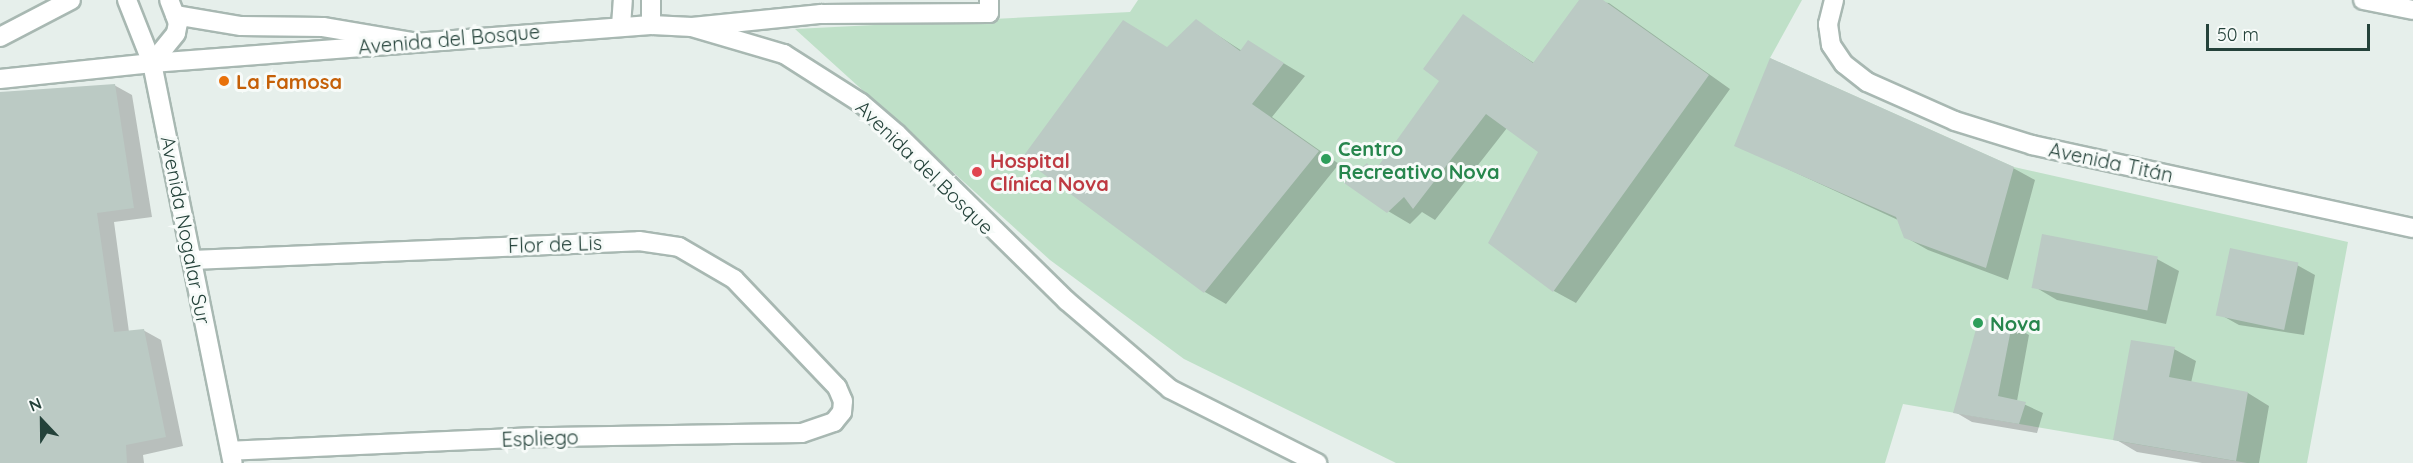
<!DOCTYPE html>
<html>
<head>
<meta charset="utf-8">
<style>
  body { margin:0 }
  #map { position:relative; width:2413px; height:463px; overflow:hidden; background:#e6efeb; font-family:Quicksand,sans-serif }
  div>[style] { position:absolute }
  .green>* { inset:0; background:#bfe0c8 }
  .shadow>* { inset:0; background:#0003 }
  .building>* { inset:0; background:#bbcac4; transform-origin:0 0 }
  .roads { filter:drop-shadow(2px 0 #a8b8b2) drop-shadow(-2px 0 #a8b8b2) drop-shadow(0 2px #a8b8b2) drop-shadow(0 -2px #a8b8b2) }
  .minor>* { height:18px; margin:-9px; padding:0 9px; transform-origin:9px; border-radius:9px; background:#fff }
  .tertiary>* { height:18px; margin:-9px; padding:0 9px; transform-origin:9px; border-radius:9px; background:#fff }
  .secondary>* { height:18px; margin:-9px; padding:0 9px; transform-origin:9px; border-radius:9px; background:#fff }
  .dots>* { width:16px; height:16px; translate:-50% -50%; box-sizing:border-box; border:3px solid #f7fbf9; border-radius:50% }
  span { translate:-50% -50%; white-space:nowrap; text-align:center; line-height:1.15; -webkit-text-stroke:6px #f7fbf9; paint-order:stroke }
  .street-label { font-size:20px; color:#24423a }
  .food-label { font-size:20px; color:#c56008; font-weight:700 }
  .left { translate:0 -50%; text-align:left }
  .leisure-label { font-size:20px; color:#27864d; font-weight:700 }
  .health-label { font-size:20px; color:#be3a42; font-weight:700 }
  .north { position:absolute; left:12px; top:391px; width:60px; height:60px; -webkit-text-stroke:4px #f7fbf9; paint-order:stroke; rotate:338deg; font-size:16px; font-weight:700; line-height:24px; text-align:center; color:#24423a }
  .north::after { content:''; display:block; margin:auto; width:21px; height:27px; background:#24423a; clip-path:polygon(50% 0,100% 100%,50% 72%,0 100%) }
  .scale { position:absolute; left:2206px; top:24px; width:164px; height:27px; box-sizing:border-box; border:3px solid #24423a; border-top:0; padding-left:8px; font-size:18px; line-height:21px; white-space:nowrap; color:#24423a; -webkit-text-stroke:4px #f7fbf9; paint-order:stroke }
</style>
</head>
<body>
<div id="map">
  <div class="green">
    <i style="clip-path:polygon(1138px 0,1802px 0,1770px 58px,2014px 167px,2348px 242px,2307px 463px,2247px 463px,1903px 404px,1885px 463px,1396px 463px,1184px 359px,1050px 260px,795px 29px,1130px 12px)"></i>
  </div>
  <div class="shadow">
    <i style="clip-path:polygon(1581px 0,1609px 3px,1730px 89px,1576px 303px,1554px 291px,1540px 151px,1507px 128px,1435px 220px,1422px 212px,1410px 224px,1388px 211px,1367px 165px,1377px 171px,1441px 80px,1463px 16px,1534px 63px)"></i>
    <i style="clip-path:polygon(1196px 21px,1242px 51px,1270px 55px,1305px 76px,1272px 117px,1339px 164px,1226px 304px,1205px 292px,1167px 48px)"></i>
    <i style="clip-path:polygon(114px 85px,132px 95px,152px 217px,114px 222px,129px 332px,143px 330px,161px 340px,183px 446px,143px 455px,144px 463px,0 463px,0 93px)"></i>
    <i style="clip-path:polygon(1736px 145px,2013px 168px,2035px 180px,2008px 280px,1928px 250px,1905px 237px,1898px 220px)"></i>
    <i style="clip-path:polygon(2157px 259px,2179px 271px,2166px 324px,2057px 300px,2035px 287px)"></i>
    <i style="clip-path:polygon(2297px 265px,2315px 275px,2304px 335px,2239px 325px,2221px 315px)"></i>
    <i style="clip-path:polygon(2012px 325px,2029px 335px,2017px 401px,2043px 413px,2037px 433px,1972px 422px,1955px 412px)"></i>
    <i style="clip-path:polygon(2174px 349px,2196px 361px,2191px 383px,2248px 393px,2269px 406px,2259px 463px,2202px 463px,2137px 452px,2115px 439px)"></i>
  </div>
  <div class="building">
    <i style="clip-path:polygon(1579px 0,1603px 0,1709px 75px,1553px 292px,1488px 243px,1538px 152px,1486px 114px,1413px 209px,1404px 197px,1387px 213px,1344px 183px,1367px 163px,1374px 172px,1439px 81px,1423px 69px,1463px 14px,1533px 63px)"></i>
    <i style="clip-path:polygon(1196px 19px,1240px 51px,1248px 40px,1284px 63px,1252px 104px,1319px 151px,1204px 293px,1022px 158px,1123px 20px,1167px 47px)"></i>
    <i style="clip-path:polygon(1770px 58px,2014px 167px,1986px 268px,1904px 238px,1896px 217px,1734px 146px)"></i>
    <i style="clip-path:polygon(115px 84px,134px 208px,97px 213px,114px 332px,144px 329px,166px 437px,126px 445px,127px 463px,0 463px,0 92px)"></i>
    <i style="left:2042px;top:234px;width:118px;height:55px;rotate:11deg"></i>
    <i style="left:2230px;top:248px;width:70px;height:69px;rotate:12deg"></i>
    <i style="clip-path:polygon(1979px 318px,2012px 324px,1998px 396px,2026px 402px,2019px 424px,1953px 413px)"></i>
    <i style="clip-path:polygon(2131px 340px,2175px 347px,2169px 377px,2248px 392px,2236px 461px,2113px 440px)"></i>
  </div>
  <div class="roads">
    <div class="minor">
      <i style="left:2363px;top:0;width:51px;rotate:11.3deg"></i>
      <i style="left:651px;top:25px;width:25px;rotate:-90deg"></i>
      <i style="left:621px;top:26px;width:26px;rotate:-86deg"></i>
      <i style="left:692px;top:27px;width:130px;rotate:-5.8deg"></i>
      <i style="left:821px;top:14px;width:168px;rotate:-0.3deg"></i>
      <i style="left:989px;top:13px;width:13px;rotate:-90deg"></i>
      <i style="left:192px;top:260px;width:447px;rotate:-2.4deg"></i>
      <i style="left:639px;top:241px;width:40px;rotate:8.5deg"></i>
      <i style="left:679px;top:247px;width:64px;rotate:30.2deg"></i>
      <i style="left:734px;top:279px;width:149px;rotate:46.4deg"></i>
      <i style="left:837px;top:387px;width:15px;rotate:67deg"></i>
      <i style="left:843px;top:401px;width:11px;rotate:95deg"></i>
      <i style="left:842px;top:412px;width:13px;rotate:129deg"></i>
      <i style="left:834px;top:422px;width:34px;rotate:161deg"></i>
      <i style="left:802px;top:433px;width:266px;rotate:179.1deg"></i>
      <i style="left:536px;top:437px;width:305px;rotate:177.4deg"></i>
    </div>
    <div class="tertiary">
      <i style="left:1834px;top:0;width:25px;rotate:104deg"></i>
      <i style="left:1828px;top:24px;width:21px;rotate:82deg"></i>
      <i style="left:1831px;top:45px;width:23px;rotate:56deg"></i>
      <i style="left:1844px;top:64px;width:29px;rotate:38deg"></i>
      <i style="left:1867px;top:82px;width:96px;rotate:23.9deg"></i>
      <i style="left:1955px;top:121px;width:81px;rotate:17.3deg"></i>
      <i style="left:2032px;top:145px;width:390px;rotate:12.3deg"></i>
      <i style="left:152px;top:63px;width:500px;rotate:-4.35deg"></i>
      <i style="left:651px;top:25px;width:41px;rotate:2.8deg"></i>
      <i style="left:692px;top:27px;width:96px;rotate:16.4deg"></i>
      <i style="left:784px;top:54px;width:91px;rotate:32.5deg"></i>
      <i style="left:861px;top:103px;width:48px;rotate:40.7deg"></i>
      <i style="left:897px;top:134px;width:238px;rotate:44.5deg"></i>
      <i style="left:1067px;top:301px;width:135px;rotate:40.5deg"></i>
      <i style="left:1170px;top:389px;width:165px;rotate:26.7deg"></i>
    </div>
    <div class="secondary">
      <i style="left:127px;top:0;width:68px;rotate:68.4deg"></i>
      <i style="left:152px;top:63px;width:408px;rotate:78.6deg"></i>
      <i style="left:175px;top:15px;width:67px;rotate:9.5deg"></i>
      <i style="left:241px;top:26px;width:82px;rotate:0.7deg"></i>
      <i style="left:323px;top:27px;width:91px;rotate:9.5deg"></i>
      <i style="left:0;top:37px;width:80px;rotate:-27.5deg"></i>
      <i style="left:0;top:79px;width:153px;rotate:-6deg"></i>
      <i style="left:152px;top:63px;width:38px;rotate:-51deg"></i>
      <i style="left:176px;top:33px;width:10px;rotate:-79deg"></i>
      <i style="left:178px;top:23px;width:25px;rotate:-111deg"></i>
    </div>
  </div>
  <div class="dots">
    <i style="left:224px;top:81px;background:#e8710a"></i>
    <i style="left:1326px;top:159px;background:#2e9e5b"></i>
    <i style="left:977px;top:172px;background:#e0444e"></i>
    <i style="left:1978px;top:323px;background:#2e9e5b"></i>
  </div>
  <div class="street-label">
    <span style="left:449px;top:39px;rotate:-5deg">Avenida del Bosque</span>
    <span style="left:2111px;top:162px;rotate:12deg">Avenida Titán</span>
    <span style="left:925px;top:167px;rotate:44deg">Avenida del Bosque</span>
    <span style="left:186px;top:230px;rotate:79deg">Avenida Nogalar Sur</span>
    <span style="left:555px;top:244px;rotate:-2deg">Flor de Lis</span>
    <span style="left:540px;top:438px;rotate:-2deg">Espliego</span>
  </div>
  <div class="food-label">
    <span class="left" style="left:236px;top:81px">La Famosa</span>
  </div>
  <div class="leisure-label">
    <span class="left" style="left:1338px;top:160px">Centro<br>Recreativo Nova</span>
    <span class="left" style="left:1990px;top:323px">Nova</span>
  </div>
  <div class="health-label">
    <span class="left" style="left:990px;top:172px">Hospital<br>Clínica Nova</span>
  </div>
  <div class="north">N</div>
  <div class="scale">50 m</div>
</div>
</body>
</html>
